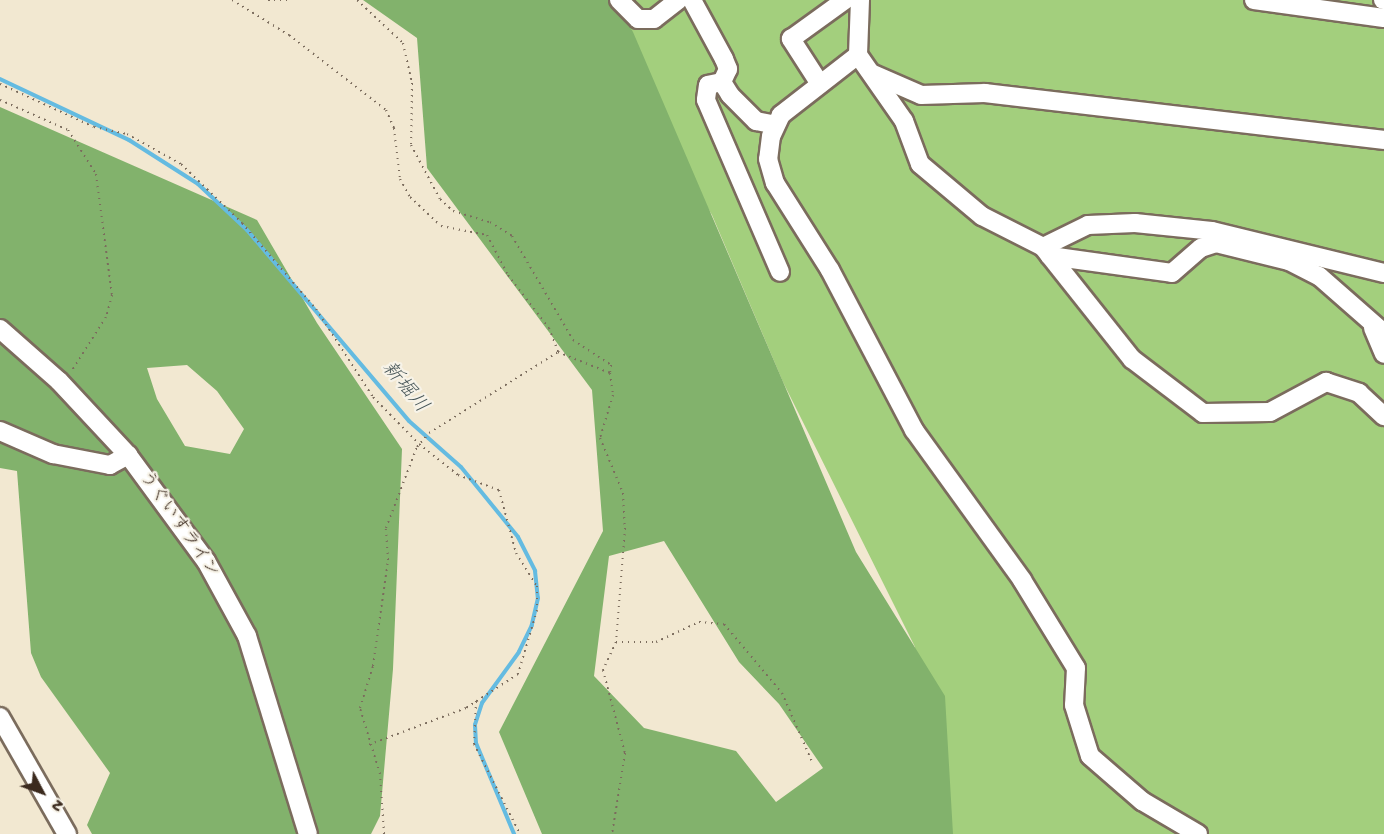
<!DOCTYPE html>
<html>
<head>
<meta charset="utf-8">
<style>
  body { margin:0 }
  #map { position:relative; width:1384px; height:834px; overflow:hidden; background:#f2e8d1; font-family:"Gochi Hand","Klee One",sans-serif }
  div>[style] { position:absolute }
  .green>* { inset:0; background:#a3cf7d }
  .forest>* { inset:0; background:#82b26c }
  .stream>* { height:4px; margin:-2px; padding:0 2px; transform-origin:2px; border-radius:2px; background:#64bbe1 }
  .path>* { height:2px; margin-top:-1px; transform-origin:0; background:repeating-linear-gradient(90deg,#7b6c5d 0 1.5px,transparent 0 6px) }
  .roads { filter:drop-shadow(2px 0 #7b6c5d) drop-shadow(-2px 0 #7b6c5d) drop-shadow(0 2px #7b6c5d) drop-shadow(0 -2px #7b6c5d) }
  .minor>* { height:18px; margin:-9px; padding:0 9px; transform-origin:9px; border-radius:9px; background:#fff }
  span { translate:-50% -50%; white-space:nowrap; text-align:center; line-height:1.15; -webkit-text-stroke:4.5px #f7f3e8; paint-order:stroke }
  .street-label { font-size:18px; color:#3b2a1e }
  .water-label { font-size:20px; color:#475658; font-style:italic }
  .north { position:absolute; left:12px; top:762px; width:60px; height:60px; -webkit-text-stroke:4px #f7f3e8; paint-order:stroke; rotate:131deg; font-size:16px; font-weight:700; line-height:24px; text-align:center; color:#3b2a1e }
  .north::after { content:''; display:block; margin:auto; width:21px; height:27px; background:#3b2a1e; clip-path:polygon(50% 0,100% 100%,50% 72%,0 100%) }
</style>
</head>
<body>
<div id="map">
  <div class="green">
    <i style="clip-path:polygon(582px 0,1384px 0,1384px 834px,914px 834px,915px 647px,783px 382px,712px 215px)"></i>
  </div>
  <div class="forest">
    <i style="clip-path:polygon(evenodd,363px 0,614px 0,633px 32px,856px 552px,945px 696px,953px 834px,542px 834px,499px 732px,603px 531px,592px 390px,427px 168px,417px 38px,363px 0,664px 541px,739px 662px,779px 704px,823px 768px,776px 802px,736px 751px,644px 728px,594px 676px,609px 556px,664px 541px)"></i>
    <i style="clip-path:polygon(evenodd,0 107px,257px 220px,317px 323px,402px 449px,393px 669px,380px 816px,371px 834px,92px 834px,87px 825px,110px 773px,41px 677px,31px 653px,17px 471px,0 468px,0 107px,187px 365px,217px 391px,244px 429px,230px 454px,185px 446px,157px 399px,147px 368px,187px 365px)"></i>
  </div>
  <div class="stream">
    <i style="left:0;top:79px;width:143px;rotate:25.3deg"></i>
    <i style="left:129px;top:140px;width:82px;rotate:32.5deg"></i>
    <i style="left:198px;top:184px;width:67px;rotate:43.2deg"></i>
    <i style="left:247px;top:230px;width:250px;rotate:49.7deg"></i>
    <i style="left:409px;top:421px;width:69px;rotate:41.5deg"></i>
    <i style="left:461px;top:467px;width:90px;rotate:50.8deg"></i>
    <i style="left:518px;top:537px;width:38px;rotate:63deg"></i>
    <i style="left:535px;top:571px;width:27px;rotate:84deg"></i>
    <i style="left:538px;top:598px;width:28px;rotate:103deg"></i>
    <i style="left:532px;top:625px;width:30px;rotate:116deg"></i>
    <i style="left:519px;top:652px;width:63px;rotate:126deg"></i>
    <i style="left:482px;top:703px;width:23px;rotate:108deg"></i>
    <i style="left:475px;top:725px;width:18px;rotate:87deg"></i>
    <i style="left:476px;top:743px;width:99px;rotate:67.3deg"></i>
  </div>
  <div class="path">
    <i style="left:232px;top:0;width:67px;rotate:31.6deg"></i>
    <i style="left:289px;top:35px;width:123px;rotate:37.7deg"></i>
    <i style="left:386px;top:110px;width:20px;rotate:66deg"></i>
    <i style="left:394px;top:128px;width:51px;rotate:83.3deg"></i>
    <i style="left:400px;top:179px;width:21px;rotate:61deg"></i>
    <i style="left:410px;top:197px;width:42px;rotate:43.1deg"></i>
    <i style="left:441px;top:226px;width:47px;rotate:11.1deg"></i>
    <i style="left:487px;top:235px;width:45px;rotate:62.3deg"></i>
    <i style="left:508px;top:275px;width:67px;rotate:52.3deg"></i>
    <i style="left:549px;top:328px;width:26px;rotate:69deg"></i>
    <i style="left:558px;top:352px;width:56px;rotate:22deg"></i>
    <i style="left:610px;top:373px;width:22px;rotate:82deg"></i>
    <i style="left:613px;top:395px;width:45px;rotate:106.8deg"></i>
    <i style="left:600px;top:438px;width:60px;rotate:67.3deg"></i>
    <i style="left:623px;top:493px;width:35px;rotate:87deg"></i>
    <i style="left:625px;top:528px;width:114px;rotate:94.5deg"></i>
    <i style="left:616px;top:642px;width:31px;rotate:115deg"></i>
    <i style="left:603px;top:670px;width:86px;rotate:75.2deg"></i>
    <i style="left:625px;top:753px;width:82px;rotate:99.1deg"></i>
    <i style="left:268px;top:0;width:19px"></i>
    <i style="left:357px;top:0;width:63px;rotate:43.1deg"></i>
    <i style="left:403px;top:43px;width:41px;rotate:77.3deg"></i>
    <i style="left:412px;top:83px;width:62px;rotate:90.9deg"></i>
    <i style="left:411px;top:145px;width:61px;rotate:61.8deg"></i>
    <i style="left:440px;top:199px;width:18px;rotate:43deg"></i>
    <i style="left:453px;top:211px;width:39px;rotate:17deg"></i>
    <i style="left:490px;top:222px;width:26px;rotate:32deg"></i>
    <i style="left:512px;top:236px;width:121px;rotate:59.6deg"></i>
    <i style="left:573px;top:340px;width:45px;rotate:33.3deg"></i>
    <i style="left:611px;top:365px;width:8px;rotate:97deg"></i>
    <i style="left:0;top:84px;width:103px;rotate:24.6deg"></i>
    <i style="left:94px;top:127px;width:34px;rotate:12deg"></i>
    <i style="left:127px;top:134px;width:62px;rotate:29.1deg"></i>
    <i style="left:181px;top:164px;width:85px;rotate:44deg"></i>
    <i style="left:242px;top:223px;width:113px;rotate:49.3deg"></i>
    <i style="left:316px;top:309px;width:105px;rotate:57.1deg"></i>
    <i style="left:373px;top:397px;width:66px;rotate:45.6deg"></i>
    <i style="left:419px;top:444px;width:50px;rotate:38.5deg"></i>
    <i style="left:458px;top:475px;width:44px;rotate:20.1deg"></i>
    <i style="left:499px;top:490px;width:65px;rotate:74.9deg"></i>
    <i style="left:516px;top:553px;width:39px;rotate:58deg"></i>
    <i style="left:537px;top:586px;width:24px;rotate:90deg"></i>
    <i style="left:537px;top:610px;width:67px;rotate:106.5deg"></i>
    <i style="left:518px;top:674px;width:62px;rotate:146.8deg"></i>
    <i style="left:466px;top:708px;width:105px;rotate:159.3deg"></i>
    <i style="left:0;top:100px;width:74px;rotate:23.8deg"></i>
    <i style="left:68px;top:130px;width:52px;rotate:57.5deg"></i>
    <i style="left:96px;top:174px;width:122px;rotate:82.5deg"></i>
    <i style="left:112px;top:295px;width:23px;rotate:105deg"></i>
    <i style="left:106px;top:317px;width:65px;rotate:122.5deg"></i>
    <i style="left:616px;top:642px;width:40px"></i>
    <i style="left:656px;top:642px;width:47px;rotate:-24.9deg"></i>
    <i style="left:699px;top:622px;width:25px;rotate:5deg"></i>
    <i style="left:724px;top:624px;width:90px;rotate:50deg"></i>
    <i style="left:782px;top:693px;width:77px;rotate:66.4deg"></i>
    <i style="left:476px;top:701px;width:43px;rotate:92.7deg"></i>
    <i style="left:474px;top:744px;width:101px;rotate:62.9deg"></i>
    <i style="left:384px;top:834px;width:60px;rotate:-93.8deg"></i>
    <i style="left:380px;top:774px;width:69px;rotate:-106.9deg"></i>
    <i style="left:360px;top:708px;width:44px;rotate:-72.8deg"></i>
    <i style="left:373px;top:666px;width:107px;rotate:-81.9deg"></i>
    <i style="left:388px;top:560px;width:32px;rotate:-94deg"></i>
    <i style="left:386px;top:528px;width:87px;rotate:-69.1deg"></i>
    <i style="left:417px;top:447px;width:18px;rotate:-49deg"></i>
    <i style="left:429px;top:433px;width:152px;rotate:-32.1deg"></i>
  </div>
  <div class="roads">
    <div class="minor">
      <i style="left:619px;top:0;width:27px;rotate:45deg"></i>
      <i style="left:638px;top:19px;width:16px"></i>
      <i style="left:654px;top:19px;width:31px;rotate:-38deg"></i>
      <i style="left:692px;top:0;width:67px;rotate:61.5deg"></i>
      <i style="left:724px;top:59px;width:11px;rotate:68deg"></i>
      <i style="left:728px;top:69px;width:14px;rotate:115deg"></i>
      <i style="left:722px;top:82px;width:15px;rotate:58deg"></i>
      <i style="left:730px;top:95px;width:37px;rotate:45deg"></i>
      <i style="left:756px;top:121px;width:20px;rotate:11deg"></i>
      <i style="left:860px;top:0;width:55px;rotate:92.1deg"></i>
      <i style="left:858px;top:55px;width:80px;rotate:55.1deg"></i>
      <i style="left:904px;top:121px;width:46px;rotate:69.6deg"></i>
      <i style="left:920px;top:164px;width:81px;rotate:40deg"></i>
      <i style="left:982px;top:216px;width:68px;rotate:26.9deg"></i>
      <i style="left:1043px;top:247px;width:11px;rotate:52deg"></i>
      <i style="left:1050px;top:256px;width:123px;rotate:7.9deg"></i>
      <i style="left:1172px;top:273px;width:38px;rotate:-41deg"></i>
      <i style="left:1201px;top:248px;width:16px;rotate:-18deg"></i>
      <i style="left:1216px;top:243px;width:75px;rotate:13.9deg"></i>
      <i style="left:1289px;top:261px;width:34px;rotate:27deg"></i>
      <i style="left:1319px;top:276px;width:86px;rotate:41.2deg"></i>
      <i style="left:1254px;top:0;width:131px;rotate:7.9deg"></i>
      <i style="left:1383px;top:0;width:1px"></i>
      <i style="left:858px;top:55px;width:98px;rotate:142.1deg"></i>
      <i style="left:781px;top:115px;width:23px;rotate:115deg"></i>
      <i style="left:771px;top:136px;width:23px;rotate:97deg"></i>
      <i style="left:768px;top:159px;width:25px;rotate:74deg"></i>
      <i style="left:775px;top:183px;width:103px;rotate:57.7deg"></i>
      <i style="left:830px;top:270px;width:181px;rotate:62.3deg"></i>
      <i style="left:914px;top:430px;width:185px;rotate:54.2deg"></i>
      <i style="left:1022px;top:580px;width:103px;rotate:58.5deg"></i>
      <i style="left:1076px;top:668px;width:37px;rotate:93deg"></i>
      <i style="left:1074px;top:705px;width:53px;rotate:72.6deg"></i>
      <i style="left:1090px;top:756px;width:69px;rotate:40.9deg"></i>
      <i style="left:1142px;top:801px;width:65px;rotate:30.5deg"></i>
      <i style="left:873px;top:74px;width:52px;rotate:23.6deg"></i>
      <i style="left:921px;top:95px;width:64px;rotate:-1.8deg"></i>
      <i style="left:985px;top:93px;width:402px;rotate:6.7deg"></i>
      <i style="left:722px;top:82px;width:14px;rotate:168deg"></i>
      <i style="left:708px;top:85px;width:15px;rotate:98deg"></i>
      <i style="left:706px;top:100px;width:187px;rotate:66.7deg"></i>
      <i style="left:820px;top:84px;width:54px;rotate:-122.8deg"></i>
      <i style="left:791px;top:39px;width:67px;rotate:-35.8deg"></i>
      <i style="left:1043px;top:247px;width:50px;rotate:-26.1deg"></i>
      <i style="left:1088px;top:225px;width:47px;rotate:-2.4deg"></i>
      <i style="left:1135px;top:223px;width:77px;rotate:5.9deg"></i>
      <i style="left:1212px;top:231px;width:177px;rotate:13.7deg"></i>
      <i style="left:1050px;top:256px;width:132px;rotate:51.5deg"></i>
      <i style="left:1132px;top:359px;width:89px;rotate:37.3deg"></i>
      <i style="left:1203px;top:413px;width:67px;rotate:-0.9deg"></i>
      <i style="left:1270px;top:412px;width:64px;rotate:-28.2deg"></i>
      <i style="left:1326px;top:382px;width:35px;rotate:18deg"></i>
      <i style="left:1359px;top:393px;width:34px;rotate:43deg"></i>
      <i style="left:1373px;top:328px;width:28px;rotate:67deg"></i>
      <i style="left:0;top:329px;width:79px;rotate:41.4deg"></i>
      <i style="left:59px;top:381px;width:101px;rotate:47deg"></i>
      <i style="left:128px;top:455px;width:132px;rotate:53.7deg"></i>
      <i style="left:206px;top:561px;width:85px;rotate:61.3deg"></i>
      <i style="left:247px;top:636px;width:207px;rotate:72.9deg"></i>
      <i style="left:0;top:431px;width:58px;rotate:23.5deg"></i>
      <i style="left:53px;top:454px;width:58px;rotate:10.9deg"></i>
      <i style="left:110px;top:465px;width:21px;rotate:-29deg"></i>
      <i style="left:0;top:717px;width:135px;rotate:60.2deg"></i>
    </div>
  </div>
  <div class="street-label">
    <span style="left:178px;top:525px;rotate:55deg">うぐいすライン</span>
  </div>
  <div class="water-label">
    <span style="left:404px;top:388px;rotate:50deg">新堀川</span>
  </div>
  <div class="north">N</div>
</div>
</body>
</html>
